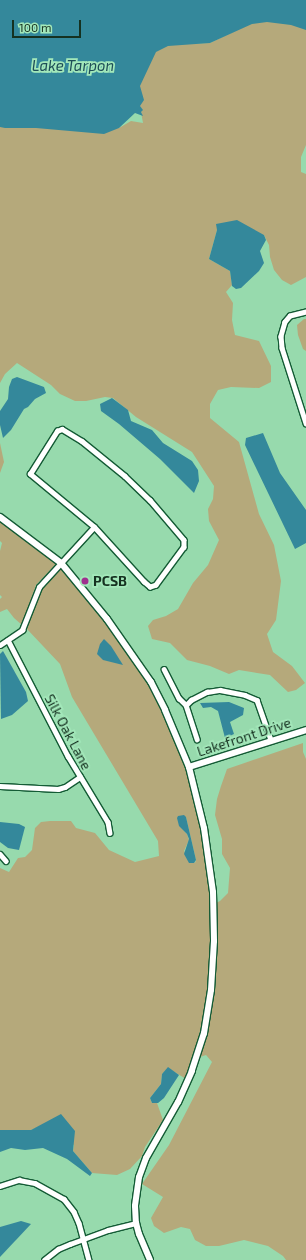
<!DOCTYPE html>
<html>
<head>
<meta charset="utf-8">
<style>
  body { margin:0 }
  #map { position:relative; width:306px; height:1260px; overflow:hidden; background:#97daad; font-family:"Exo 2",sans-serif }
  div>[style] { position:absolute }
  .green>* { inset:0; background:#b5a97b }
  .water>* { inset:0; background:#34889b }
  .roads { filter:drop-shadow(1px 0 #145b35) drop-shadow(-1px 0 #145b35) drop-shadow(0 1px #145b35) drop-shadow(0 -1px #145b35) }
  .street>* { height:4.5px; margin:-2.25px; padding:0 2.25px; transform-origin:2.25px; border-radius:2.25px; background:#fff }
  .secondary>* { height:6px; margin:-3px; padding:0 3px; transform-origin:3px; border-radius:3px; background:#fff }
  .dots>* { width:11px; height:11px; translate:-50% -50%; box-sizing:border-box; border:2px solid #a3e8ba; border-radius:50% }
  span { translate:-50% -50%; white-space:nowrap; text-align:center; line-height:1.15; -webkit-text-stroke:3.5px #a3e8ba; paint-order:stroke }
  .poi-label { font-size:14px; color:#153120; font-weight:700 }
  .left { translate:0 -50%; text-align:left }
  .street-label { font-size:14px; color:#153120 }
  .water-label { font-size:15px; color:#1d4d57; font-style:italic }
  .scale { position:absolute; left:12px; top:20px; width:69px; height:18px; box-sizing:border-box; border:2px solid #153120; border-top:0; padding-left:5px; font-size:12px; line-height:14px; white-space:nowrap; color:#153120; -webkit-text-stroke:3px #a3e8ba; paint-order:stroke }
</style>
</head>
<body>
<div id="map">
  <div class="green">
    <i style="clip-path:polygon(306px 17px,306px 145px,301px 157px,301px 172px,306px 174px,306px 277px,291px 285px,282px 280px,274px 270px,270px 257px,269px 245px,264px 235px,217px 230px,209px 259px,230px 271px,232px 285px,226px 292px,233px 303px,232px 320px,235px 335px,259px 341px,271px 366px,271px 382px,259px 388px,231px 387px,218px 390px,210px 404px,210px 418px,239px 442px,259px 514px,274px 545px,281px 581px,276px 620px,267px 634px,273px 652px,292px 666px,305px 683px,296px 690px,288px 692px,270px 675px,239px 670px,229px 674px,210px 666px,187px 660px,170px 643px,152px 639px,148px 626px,153px 620px,166px 616px,178px 609px,193px 583px,208px 565px,219px 540px,209px 521px,208px 509px,213px 499px,214px 486px,192px 452px,136px 417px,113px 398px,105px 397px,86px 401px,75px 401px,60px 394px,51px 385px,17px 363px,5px 374px,0 383px,0 126px,114px 126px,119px 128px,131px 121px,143px 123px,141px 112px,142px 109px,135px 102px,149px 45px,210px 43px,235px 31px,240px 20px)"></i>
    <i style="clip-path:polygon(304px 319px,306px 319px,306px 351px,303px 349px,298px 335px,297px 325px)"></i>
    <i style="clip-path:polygon(0 443px,4px 462px,0 473px)"></i>
    <i style="clip-path:polygon(0 520px,57px 563px,36px 585px,22px 625px,14px 618px,7px 609px,0 612px,0 599px,2px 597px,0 595px,0 551px,2px 543px,0 541px)"></i>
    <i style="clip-path:polygon(evenodd,61px 566px,105px 620px,149px 683px,163px 711px,187px 768px,201px 828px,210px 892px,212px 940px,209px 990px,196px 1050px,186px 1079px,168px 1068px,162px 1074px,161px 1084px,150px 1098px,152px 1103px,157px 1103px,163px 1120px,145px 1147px,142px 1156px,130px 1169px,117px 1175px,92px 1173px,73px 1151px,74px 1145px,43px 1125px,31px 1130px,0 1130px,0 868px,9px 872px,18px 858px,25px 857px,32px 850px,35px 828px,41px 822px,50px 821px,71px 821px,76px 828px,95px 833px,109px 850px,135px 862px,159px 856px,158px 841px,72px 697px,60px 664px,26px 628px,41px 588px,61px 566px,186px 817px,196px 860px,195px 863px,184px 851px,189px 840px,187px 834px,180px 826px,186px 817px)"></i>
    <i style="clip-path:polygon(303px 743px,303px 752px,306px 759px,306px 1260px,286px 1260px,283px 1256px,268px 1246px,244px 1240px,219px 1246px,206px 1246px,195px 1240px,190px 1229px,181px 1227px,164px 1233px,154px 1226px,151px 1218px,163px 1197px,142px 1184px,169px 1145px,212px 1062px,206px 1055px,200px 1057px,206px 1034px,214px 991px,217px 941px,216px 903px,220px 901px,228px 893px,230px 868px,222px 854px,222px 839px,215px 815px,217px 799px,221px 786px,227px 769px)"></i>
  </div>
  <div class="water">
    <i style="clip-path:polygon(0 0,306px 0,306px 30px,291px 25px,267px 22px,252px 24px,210px 43px,168px 46px,156px 52px,140px 86px,144px 100px,140px 106px,143px 110px,141px 112px,143px 116px,135px 113px,119px 128px,104px 134px,36px 128px,5px 128px,0 127px)"></i>
    <i style="clip-path:polygon(237px 220px,264px 235px,266px 240px,260px 251px,264px 263px,259px 271px,241px 288px,236px 289px,232px 286px,230px 271px,209px 259px,217px 230px,216px 224px)"></i>
    <i style="clip-path:polygon(17px 377px,44px 387px,46px 393px,35px 399px,28px 407px,24px 409px,11px 430px,3px 438px,0 425px,0 411px,8px 399px,9px 387px,12px 379px)"></i>
    <i style="clip-path:polygon(112px 398px,128px 410px,131px 421px,152px 430px,163px 443px,192px 461px,198px 470px,199px 481px,194px 493px,160px 459px,119px 424px,101px 411px,100px 404px)"></i>
    <i style="clip-path:polygon(263px 433px,280px 473px,306px 510px,306px 543px,295px 549px,245px 445px,246px 438px)"></i>
    <i style="clip-path:polygon(104px 639px,111px 646px,123px 665px,103px 660px,97px 654px,100px 644px)"></i>
    <i style="clip-path:polygon(3px 651px,26px 692px,28px 701px,12px 715px,1px 719px,0 654px)"></i>
    <i style="clip-path:polygon(229px 702px,244px 708px,243px 715px,230px 722px,234px 734px,225px 738px,218px 711px,211px 707px,203px 708px,200px 703px)"></i>
    <i style="clip-path:polygon(184px 815px,186px 817px,196px 860px,194px 863px,189px 863px,184px 854px,189px 839px,187px 834px,179px 826px,177px 818px,178px 816px)"></i>
    <i style="clip-path:polygon(0 822px,19px 824px,25px 827px,19px 850px,8px 848px,0 842px)"></i>
    <i style="clip-path:polygon(168px 1067px,179px 1075px,164px 1098px,158px 1103px,152px 1103px,150px 1098px,161px 1084px,162px 1074px)"></i>
    <i style="clip-path:polygon(61px 1114px,75px 1131px,73px 1151px,92px 1173px,90px 1176px,67px 1159px,43px 1148px,25px 1150px,11px 1148px,0 1152px,0 1130px,31px 1130px)"></i>
    <i style="clip-path:polygon(21px 1221px,31px 1224px,0 1257px,0 1227px)"></i>
  </div>
  <div class="roads">
    <div class="street">
      <i style="left:306px;top:312px;width:16px;rotate:166deg"></i>
      <i style="left:290px;top:316px;width:8px;rotate:130deg"></i>
      <i style="left:285px;top:322px;width:15px;rotate:106deg"></i>
      <i style="left:281px;top:336px;width:12px;rotate:85deg"></i>
      <i style="left:282px;top:348px;width:79px;rotate:72.3deg"></i>
      <i style="left:62px;top:429px;width:23px;rotate:31deg"></i>
      <i style="left:82px;top:441px;width:55px;rotate:39.1deg"></i>
      <i style="left:125px;top:476px;width:35px;rotate:44deg"></i>
      <i style="left:150px;top:500px;width:52px;rotate:49.6deg"></i>
      <i style="left:184px;top:540px;width:7px;rotate:90deg"></i>
      <i style="left:184px;top:547px;width:47px;rotate:126.4deg"></i>
      <i style="left:156px;top:585px;width:6px;rotate:162deg"></i>
      <i style="left:150px;top:587px;width:8px;rotate:-140deg"></i>
      <i style="left:144px;top:582px;width:74px;rotate:-132.3deg"></i>
      <i style="left:94px;top:527px;width:83px;rotate:-140.4deg"></i>
      <i style="left:30px;top:474px;width:51px;rotate:-57.9deg"></i>
      <i style="left:57px;top:431px;width:5px;rotate:-22deg"></i>
      <i style="left:8px;top:640px;width:131px;rotate:62.7deg"></i>
      <i style="left:68px;top:756px;width:77px;rotate:58.8deg"></i>
      <i style="left:108px;top:822px;width:11px;rotate:80deg"></i>
      <i style="left:0;top:645px;width:27px;rotate:-34deg"></i>
      <i style="left:22px;top:630px;width:46px;rotate:-68.4deg"></i>
      <i style="left:39px;top:587px;width:81px;rotate:-47.5deg"></i>
      <i style="left:164px;top:669px;width:33px;rotate:63deg"></i>
      <i style="left:179px;top:698px;width:10px;rotate:45deg"></i>
      <i style="left:186px;top:705px;width:7px;rotate:-45deg"></i>
      <i style="left:191px;top:700px;width:18px;rotate:-27deg"></i>
      <i style="left:207px;top:692px;width:13px;rotate:-9deg"></i>
      <i style="left:220px;top:690px;width:25px;rotate:11deg"></i>
      <i style="left:245px;top:695px;width:13px;rotate:23deg"></i>
      <i style="left:257px;top:700px;width:42px;rotate:70.7deg"></i>
      <i style="left:186px;top:705px;width:36px;rotate:72deg"></i>
      <i style="left:0;top:786px;width:58px;rotate:3deg"></i>
      <i style="left:58px;top:789px;width:7px;rotate:-16deg"></i>
      <i style="left:65px;top:787px;width:18px;rotate:-34deg"></i>
      <i style="left:0;top:854px;width:9px;rotate:49deg"></i>
      <i style="left:0;top:1186px;width:20px;rotate:-18deg"></i>
      <i style="left:19px;top:1180px;width:16px;rotate:11deg"></i>
      <i style="left:35px;top:1183px;width:33px;rotate:29deg"></i>
      <i style="left:64px;top:1199px;width:16px;rotate:52deg"></i>
      <i style="left:74px;top:1212px;width:12px;rotate:66deg"></i>
      <i style="left:79px;top:1223px;width:38px;rotate:75deg"></i>
      <i style="left:44px;top:1260px;width:18px;rotate:-38deg"></i>
      <i style="left:58px;top:1249px;width:13px;rotate:-23deg"></i>
      <i style="left:70px;top:1244px;width:40px;rotate:-20.2deg"></i>
      <i style="left:108px;top:1230px;width:29px;rotate:-14deg"></i>
    </div>
    <div class="secondary">
      <i style="left:0;top:517px;width:76px;rotate:37deg"></i>
      <i style="left:61px;top:563px;width:72px;rotate:50.6deg"></i>
      <i style="left:107px;top:619px;width:77px;rotate:55.1deg"></i>
      <i style="left:151px;top:682px;width:31px;rotate:63deg"></i>
      <i style="left:165px;top:710px;width:62px;rotate:67.2deg"></i>
      <i style="left:189px;top:767px;width:63px;rotate:76.2deg"></i>
      <i style="left:204px;top:828px;width:65px;rotate:82deg"></i>
      <i style="left:213px;top:892px;width:49px;rotate:88.8deg"></i>
      <i style="left:214px;top:941px;width:49px;rotate:93.5deg"></i>
      <i style="left:211px;top:990px;width:44px;rotate:99.2deg"></i>
      <i style="left:204px;top:1033px;width:40px;rotate:108deg"></i>
      <i style="left:192px;top:1071px;width:34px;rotate:114deg"></i>
      <i style="left:178px;top:1102px;width:64px;rotate:119.7deg"></i>
      <i style="left:146px;top:1158px;width:20px;rotate:110deg"></i>
      <i style="left:139px;top:1177px;width:29px;rotate:98deg"></i>
      <i style="left:135px;top:1206px;width:17px;rotate:87deg"></i>
      <i style="left:136px;top:1223px;width:11px;rotate:75deg"></i>
      <i style="left:139px;top:1234px;width:28px;rotate:67deg"></i>
      <i style="left:189px;top:767px;width:123px;rotate:-17.5deg"></i>
    </div>
  </div>
  <div class="dots">
    <i style="left:85px;top:581px;background:#9f308e"></i>
  </div>
  <div class="poi-label">
    <span class="left" style="left:93px;top:581px">PCSB</span>
  </div>
  <div class="street-label">
    <span style="left:68px;top:732px;rotate:62deg">Silk Oak Lane</span>
    <span style="left:244px;top:737px;rotate:-18deg">Lakefront Drive</span>
  </div>
  <div class="water-label">
    <span style="left:73px;top:66px">Lake Tarpon</span>
  </div>
  <div class="scale">100 m</div>
</div>
</body>
</html>
